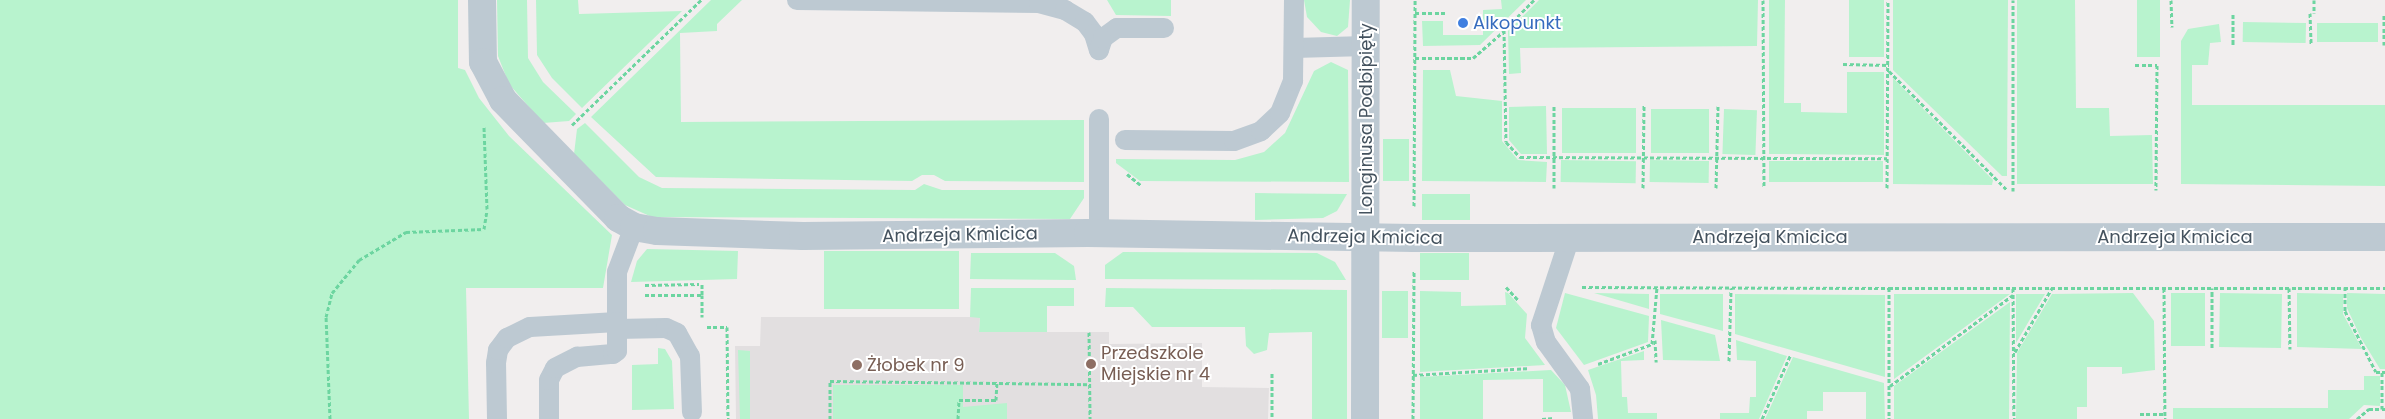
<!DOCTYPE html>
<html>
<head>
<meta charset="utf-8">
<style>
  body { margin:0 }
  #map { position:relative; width:2385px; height:419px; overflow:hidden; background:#f1eeee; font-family:Poppins,sans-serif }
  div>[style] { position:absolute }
  .education>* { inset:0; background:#e2dfe0 }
  .green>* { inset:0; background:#b8f3ce; transform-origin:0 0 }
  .path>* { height:3px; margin-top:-1.5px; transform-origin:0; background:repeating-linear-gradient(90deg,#6cd5a0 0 4px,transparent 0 6.5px) }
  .service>* { height:20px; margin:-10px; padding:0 10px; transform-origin:10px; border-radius:10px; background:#bdc9d2 }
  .minor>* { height:28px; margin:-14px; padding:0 14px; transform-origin:14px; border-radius:14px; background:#bdc9d2 }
  .dots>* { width:14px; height:14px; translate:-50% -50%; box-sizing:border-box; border:2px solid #fff; border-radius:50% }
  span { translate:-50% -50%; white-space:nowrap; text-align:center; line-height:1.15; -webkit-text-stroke:4px #fff; paint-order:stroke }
  .shop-label { font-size:18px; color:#366cbe }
  .left { translate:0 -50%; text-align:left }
  .street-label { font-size:18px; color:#44525e }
  .education-label { font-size:18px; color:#785e54 }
</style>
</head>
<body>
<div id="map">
  <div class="education">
    <i style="clip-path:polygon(761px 317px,980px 317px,979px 332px,1109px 332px,1109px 344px,1202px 343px,1202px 387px,1269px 388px,1268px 419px,736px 419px,735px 346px,760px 346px)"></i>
  </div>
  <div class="green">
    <i style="clip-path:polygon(0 0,458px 0,458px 68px,465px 70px,479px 98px,509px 136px,612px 235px,603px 288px,466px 288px,469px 419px,0 419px)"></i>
    <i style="clip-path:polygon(497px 0,527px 0,528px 58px,543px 82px,576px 114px,569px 121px,543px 123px,509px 84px,498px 56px)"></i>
    <i style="clip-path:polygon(536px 0,578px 0,579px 14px,682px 11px,582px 108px,552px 78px,537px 55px)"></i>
    <i style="clip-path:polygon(711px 0,742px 0,717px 24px,717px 31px,680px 33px,681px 122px,1084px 120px,1084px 182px,945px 181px,934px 175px,922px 175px,912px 181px,656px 177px,591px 117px)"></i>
    <i style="clip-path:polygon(1107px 0,1171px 0,1171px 16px,1116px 15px)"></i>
    <i style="clip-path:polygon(1304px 0,1350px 0,1348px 27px,1337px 36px,1321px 32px,1307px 17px)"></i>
    <i style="clip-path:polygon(1501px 0,1526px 0,1480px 45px,1423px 46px,1422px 21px,1443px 21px,1443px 35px,1483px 35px,1483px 10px,1502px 9px)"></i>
    <i style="clip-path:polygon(1539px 0,1758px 0,1757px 46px,1520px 48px,1521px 73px,1509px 74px,1508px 31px)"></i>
    <i style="clip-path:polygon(1769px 0,1785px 0,1784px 103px,1801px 103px,1801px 112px,1847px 113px,1847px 72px,1884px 72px,1884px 155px,1769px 154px)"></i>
    <i style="left:1849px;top:0;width:35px;height:57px"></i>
    <i style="clip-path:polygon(1893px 0,2008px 0,2007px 176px,2002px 176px,1893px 70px)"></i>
    <i style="clip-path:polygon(2017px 0,2075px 0,2076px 108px,2109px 108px,2110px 136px,2152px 135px,2153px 184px,2017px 184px)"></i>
    <i style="left:2137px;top:0;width:23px;height:57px"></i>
    <i style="left:2243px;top:22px;width:63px;height:20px;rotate:1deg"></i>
    <i style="left:2317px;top:23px;width:61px;height:19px"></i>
    <i style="clip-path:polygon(2219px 24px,2221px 42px,2210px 43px,2208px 65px,2192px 65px,2192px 105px,2385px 105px,2385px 186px,2181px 184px,2181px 41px,2188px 29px)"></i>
    <i style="clip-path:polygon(1331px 62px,1348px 70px,1349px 182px,1140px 181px,1116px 163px,1116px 159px,1235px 160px,1264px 152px,1285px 133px,1314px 71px)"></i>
    <i style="clip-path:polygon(1423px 70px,1450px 70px,1456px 96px,1502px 101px,1502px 141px,1518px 160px,1547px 162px,1546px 182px,1422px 181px)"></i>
    <i style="clip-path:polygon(1893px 78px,1993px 180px,1992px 185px,1893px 184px)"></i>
    <i style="clip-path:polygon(1546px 106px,1547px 154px,1521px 154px,1509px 140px,1509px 107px)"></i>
    <i style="left:1562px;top:108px;width:74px;height:45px"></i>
    <i style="left:1651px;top:109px;width:58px;height:44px"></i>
    <i style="left:1724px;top:109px;width:33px;height:45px;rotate:2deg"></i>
    <i style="clip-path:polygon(585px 123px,639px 177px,662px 188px,915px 190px,924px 184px,942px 190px,1084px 190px,1084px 198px,1070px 219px,652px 217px,625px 205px,574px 154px,577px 129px)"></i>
    <i style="left:1383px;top:139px;width:26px;height:42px"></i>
    <i style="left:1561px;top:160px;width:75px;height:22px;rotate:1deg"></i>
    <i style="left:1650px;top:160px;width:59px;height:22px;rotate:1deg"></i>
    <i style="left:1769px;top:161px;width:114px;height:21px"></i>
    <i style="clip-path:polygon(1255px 193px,1347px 194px,1337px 211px,1323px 218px,1255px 220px)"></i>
    <i style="left:1422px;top:194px;width:48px;height:26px"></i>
    <i style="clip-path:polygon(647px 249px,738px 251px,737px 279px,631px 282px,637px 261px)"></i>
    <i style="left:824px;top:251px;width:135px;height:58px"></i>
    <i style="clip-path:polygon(1123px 252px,1317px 253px,1335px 262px,1346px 280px,1105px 279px,1105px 265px)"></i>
    <i style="clip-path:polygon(971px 253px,1055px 253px,1074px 266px,1076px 280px,970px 279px)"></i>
    <i style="left:1420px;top:253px;width:49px;height:27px"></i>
    <i style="clip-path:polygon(971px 288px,1074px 288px,1074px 306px,1047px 306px,1047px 332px,979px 332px,980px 318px,970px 317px)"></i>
    <i style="clip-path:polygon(1106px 288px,1347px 290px,1347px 419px,1312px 419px,1312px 332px,1269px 333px,1267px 350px,1254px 354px,1246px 346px,1245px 327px,1152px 327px,1133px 307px,1105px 307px)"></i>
    <i style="left:1382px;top:291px;width:26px;height:47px"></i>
    <i style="clip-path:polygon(1420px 291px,1461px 292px,1461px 306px,1506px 305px,1505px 292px,1508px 293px,1527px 314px,1525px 338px,1545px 365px,1420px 372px)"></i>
    <i style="clip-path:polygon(1565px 293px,1649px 316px,1648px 342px,1584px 365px,1556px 328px)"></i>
    <i style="clip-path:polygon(1594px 293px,1649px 294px,1649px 309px)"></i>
    <i style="clip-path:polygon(2133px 293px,2154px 321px,2155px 370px,2122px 374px,2122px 367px,2087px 367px,2087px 407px,2077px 407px,2077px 419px,2016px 419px,2017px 353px,2052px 294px)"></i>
    <i style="left:2205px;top:293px;width:53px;height:34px;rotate:90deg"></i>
    <i style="left:2220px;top:293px;width:62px;height:54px;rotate:1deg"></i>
    <i style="clip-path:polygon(2297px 293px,2343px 294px,2343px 314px,2362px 349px,2297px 347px)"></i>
    <i style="clip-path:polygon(2347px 293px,2385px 294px,2385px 369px,2380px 369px,2361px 338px,2347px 308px)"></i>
    <i style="clip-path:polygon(1660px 294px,1723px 294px,1723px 331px,1660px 314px)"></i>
    <i style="clip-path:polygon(1735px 294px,1885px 295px,1885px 377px,1735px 334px)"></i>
    <i style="clip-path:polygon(1894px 294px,2010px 294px,1894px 379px)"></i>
    <i style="clip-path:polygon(2016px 294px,2045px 294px,2016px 343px)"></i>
    <i style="clip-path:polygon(2010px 302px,2009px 419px,1894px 419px,1894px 386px)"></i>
    <i style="clip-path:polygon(1661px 320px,1715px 335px,1720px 361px,1663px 360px)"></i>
    <i style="clip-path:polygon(1736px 340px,1787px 356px,1759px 419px,1720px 419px,1720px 413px,1749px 413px,1750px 397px,1756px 397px,1756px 361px,1737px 360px)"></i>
    <i style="clip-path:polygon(658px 348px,665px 349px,672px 361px,674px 409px,632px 410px,632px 365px,658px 364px)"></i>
    <i style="clip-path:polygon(738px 350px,750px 351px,750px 419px,740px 419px)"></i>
    <i style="clip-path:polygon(1644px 351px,1644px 360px,1621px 361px,1622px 397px,1627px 397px,1628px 413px,1657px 413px,1657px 419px,1598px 419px,1596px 395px,1588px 370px)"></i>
    <i style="clip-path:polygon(1793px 357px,1884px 383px,1885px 419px,1866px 419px,1866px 392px,1823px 392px,1823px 411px,1807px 411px,1807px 419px,1765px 419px)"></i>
    <i style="clip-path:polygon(1551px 370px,1565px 385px,1571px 412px,1543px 412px,1543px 379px,1483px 380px,1483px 419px,1420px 419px,1420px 377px)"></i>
    <i style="clip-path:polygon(2364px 376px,2380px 376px,2380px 406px,2364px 405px,2349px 419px,2173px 419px,2173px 408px,2328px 408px,2328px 390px,2364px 390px)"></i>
    <i style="clip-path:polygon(833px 385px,963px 385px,963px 407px,1007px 403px,1007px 419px,833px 419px)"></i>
  </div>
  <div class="path">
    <i style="left:1534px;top:0;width:42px;rotate:135deg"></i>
    <i style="left:1504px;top:30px;width:112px;rotate:89deg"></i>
    <i style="left:1506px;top:142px;width:21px;rotate:47deg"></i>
    <i style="left:1520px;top:157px;width:367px;rotate:0.2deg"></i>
    <i style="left:1763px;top:0;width:188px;rotate:89.7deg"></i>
    <i style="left:2171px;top:0;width:27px;rotate:88deg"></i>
    <i style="left:2314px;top:0;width:13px;rotate:90deg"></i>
    <i style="left:1415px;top:13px;width:31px"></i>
    <i style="left:2310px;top:13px;width:32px;rotate:88deg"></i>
    <i style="left:2233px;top:14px;width:31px;rotate:90deg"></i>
    <i style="left:2384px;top:45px;width:32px;rotate:-90deg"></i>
    <i style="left:1415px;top:58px;width:58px"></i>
    <i style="left:1473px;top:58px;width:41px;rotate:-41.1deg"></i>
    <i style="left:1843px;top:64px;width:46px;rotate:1.2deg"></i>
    <i style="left:2135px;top:65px;width:22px"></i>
    <i style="left:2157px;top:65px;width:125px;rotate:90.5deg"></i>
    <i style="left:1889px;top:71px;width:168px;rotate:45.2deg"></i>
    <i style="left:572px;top:125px;width:180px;rotate:-44.1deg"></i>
    <i style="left:1127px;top:174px;width:19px;rotate:39deg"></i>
    <i style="left:1554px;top:188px;width:83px;rotate:-90deg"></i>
    <i style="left:1643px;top:188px;width:83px;rotate:-89.3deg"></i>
    <i style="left:1716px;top:188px;width:82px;rotate:-88.6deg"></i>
    <i style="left:1887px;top:188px;width:188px;rotate:-89.7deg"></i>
    <i style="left:2013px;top:191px;width:191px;rotate:-90deg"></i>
    <i style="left:1414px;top:206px;width:206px;rotate:-89.7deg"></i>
    <i style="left:645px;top:285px;width:54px;rotate:-1.1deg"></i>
    <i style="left:1506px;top:287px;width:19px;rotate:47deg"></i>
    <i style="left:1582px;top:287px;width:307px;rotate:0.2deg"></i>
    <i style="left:1889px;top:288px;width:131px;rotate:90deg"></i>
    <i style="left:2345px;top:287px;width:24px;rotate:90deg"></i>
    <i style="left:2345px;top:311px;width:68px;rotate:63.1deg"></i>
    <i style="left:2376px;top:372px;width:9px"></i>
    <i style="left:1889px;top:288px;width:496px"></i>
    <i style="left:2013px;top:288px;width:131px;rotate:89.6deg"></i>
    <i style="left:2164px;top:288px;width:131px;rotate:89.6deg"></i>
    <i style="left:2289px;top:288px;width:61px;rotate:89.1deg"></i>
    <i style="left:645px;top:295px;width:57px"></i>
    <i style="left:702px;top:295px;width:22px;rotate:90deg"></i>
    <i style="left:702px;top:295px;width:11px;rotate:-90deg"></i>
    <i style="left:707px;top:327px;width:20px"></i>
    <i style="left:727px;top:327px;width:92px;rotate:89.4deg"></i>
    <i style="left:1089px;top:332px;width:87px;rotate:89.3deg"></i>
    <i style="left:1655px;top:340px;width:22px;rotate:87deg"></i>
    <i style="left:2212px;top:348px;width:60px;rotate:-90deg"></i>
    <i style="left:2015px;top:352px;width:74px;rotate:-60deg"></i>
    <i style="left:1729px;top:361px;width:73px;rotate:-88.4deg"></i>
    <i style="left:1598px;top:364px;width:58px;rotate:-20.3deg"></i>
    <i style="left:1652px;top:344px;width:57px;rotate:-85deg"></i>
    <i style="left:1272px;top:373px;width:46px;rotate:90deg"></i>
    <i style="left:1413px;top:375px;width:117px;rotate:-3.4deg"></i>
    <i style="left:1890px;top:386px;width:153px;rotate:-36.5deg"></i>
    <i style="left:2382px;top:409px;width:37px;rotate:-90deg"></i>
    <i style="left:2140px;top:414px;width:25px"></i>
    <i style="left:330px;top:419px;width:102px;rotate:-92.2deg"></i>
    <i style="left:326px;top:317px;width:25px;rotate:-76deg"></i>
    <i style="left:332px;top:293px;width:43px;rotate:-50.7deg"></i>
    <i style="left:359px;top:260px;width:55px;rotate:-30.8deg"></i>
    <i style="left:406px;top:232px;width:78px;rotate:-2.2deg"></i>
    <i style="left:484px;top:229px;width:20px;rotate:-81deg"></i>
    <i style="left:487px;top:209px;width:82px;rotate:-92.1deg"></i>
    <i style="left:830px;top:419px;width:38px;rotate:-90deg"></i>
    <i style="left:830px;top:381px;width:260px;rotate:0.7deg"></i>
    <i style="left:958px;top:419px;width:19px;rotate:-87deg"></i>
    <i style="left:959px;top:400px;width:37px"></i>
    <i style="left:996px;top:400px;width:18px;rotate:-87deg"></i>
    <i style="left:1413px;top:419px;width:149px;rotate:-89.6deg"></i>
    <i style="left:1542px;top:419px;width:12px;rotate:-5deg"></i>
    <i style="left:1762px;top:419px;width:71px;rotate:-66deg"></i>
    <i style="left:2357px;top:419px;width:16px;rotate:-40deg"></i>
    <i style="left:2369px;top:409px;width:16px"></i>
  </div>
  <div class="service">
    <i style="left:797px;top:0;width:242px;rotate:0.7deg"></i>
    <i style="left:1039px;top:3px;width:27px;rotate:15deg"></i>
    <i style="left:1065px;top:10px;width:23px;rotate:31deg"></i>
    <i style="left:1085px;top:22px;width:15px;rotate:53deg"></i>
    <i style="left:1094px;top:34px;width:17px;rotate:73deg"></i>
    <i style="left:1294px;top:48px;width:72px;rotate:-1.6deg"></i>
    <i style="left:1099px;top:50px;width:13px;rotate:-72deg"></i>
    <i style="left:1103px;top:38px;width:17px;rotate:-36deg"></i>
    <i style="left:1117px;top:28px;width:47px"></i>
    <i style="left:1125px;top:140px;width:109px;rotate:0.5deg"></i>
    <i style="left:1234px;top:141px;width:29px;rotate:-20deg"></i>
    <i style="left:1261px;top:131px;width:26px;rotate:-43deg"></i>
    <i style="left:1280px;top:113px;width:35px;rotate:-68deg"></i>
    <i style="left:1293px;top:81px;width:81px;rotate:-89.3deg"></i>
    <i style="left:1099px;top:234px;width:115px;rotate:-90deg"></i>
    <i style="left:1570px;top:237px;width:93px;rotate:108.2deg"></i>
    <i style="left:1541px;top:325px;width:18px;rotate:74deg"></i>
    <i style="left:1546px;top:342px;width:58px;rotate:54.1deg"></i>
    <i style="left:1580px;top:389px;width:30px;rotate:84deg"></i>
    <i style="left:617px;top:329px;width:49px;rotate:-1.2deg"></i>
    <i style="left:666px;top:328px;width:12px;rotate:24deg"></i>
    <i style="left:677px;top:333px;width:26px;rotate:61deg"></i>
    <i style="left:690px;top:356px;width:56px;rotate:88deg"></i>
    <i style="left:497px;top:419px;width:56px;rotate:-91deg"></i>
    <i style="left:496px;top:363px;width:13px;rotate:-81deg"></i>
    <i style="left:498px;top:350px;width:15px;rotate:-53deg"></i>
    <i style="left:507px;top:338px;width:25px;rotate:-26deg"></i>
    <i style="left:530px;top:327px;width:87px;rotate:-3.3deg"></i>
    <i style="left:617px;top:322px;width:50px;rotate:-90deg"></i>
    <i style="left:617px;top:272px;width:48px;rotate:-69.3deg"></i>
    <i style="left:549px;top:419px;width:39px;rotate:-90deg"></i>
    <i style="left:549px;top:380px;width:13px;rotate:-63deg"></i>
    <i style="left:555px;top:368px;width:25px;rotate:-27deg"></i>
    <i style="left:577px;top:357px;width:36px;rotate:-5deg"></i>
    <i style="left:613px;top:354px;width:5px;rotate:-37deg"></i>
    <i style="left:617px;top:351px;width:29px;rotate:-90deg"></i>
  </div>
  <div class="minor">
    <i style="left:482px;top:0;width:62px;rotate:89.1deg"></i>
    <i style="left:483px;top:62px;width:43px;rotate:62.2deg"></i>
    <i style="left:503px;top:100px;width:165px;rotate:45.7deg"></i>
    <i style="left:618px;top:218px;width:18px;rotate:29deg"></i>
    <i style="left:634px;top:227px;width:23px;rotate:10deg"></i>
    <i style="left:657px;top:231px;width:146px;rotate:2deg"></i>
    <i style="left:803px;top:236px;width:285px;rotate:-0.6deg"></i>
    <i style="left:1088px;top:233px;width:326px;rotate:0.9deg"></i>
    <i style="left:1414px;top:238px;width:971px;rotate:-0.06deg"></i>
    <i style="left:1365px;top:419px;width:419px;rotate:-89.9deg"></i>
  </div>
  <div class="dots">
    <i style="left:1463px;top:23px;background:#3f7fe0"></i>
    <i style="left:1091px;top:364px;background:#8d6e63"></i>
    <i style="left:857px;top:365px;background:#8d6e63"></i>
  </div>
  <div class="shop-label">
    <span class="left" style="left:1473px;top:23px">Alkopunkt</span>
  </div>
  <div class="street-label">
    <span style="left:1366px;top:119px;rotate:-90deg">Longinusa Podbipięty</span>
    <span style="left:960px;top:235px;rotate:-1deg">Andrzeja Kmicica</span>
    <span style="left:1365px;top:237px;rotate:1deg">Andrzeja Kmicica</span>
    <span style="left:1770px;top:237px">Andrzeja Kmicica</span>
    <span style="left:2175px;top:237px">Andrzeja Kmicica</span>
  </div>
  <div class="education-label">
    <span class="left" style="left:1101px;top:364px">Przedszkole<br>Miejskie nr 4</span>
    <span class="left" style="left:867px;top:365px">Żłobek nr 9</span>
  </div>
</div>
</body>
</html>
